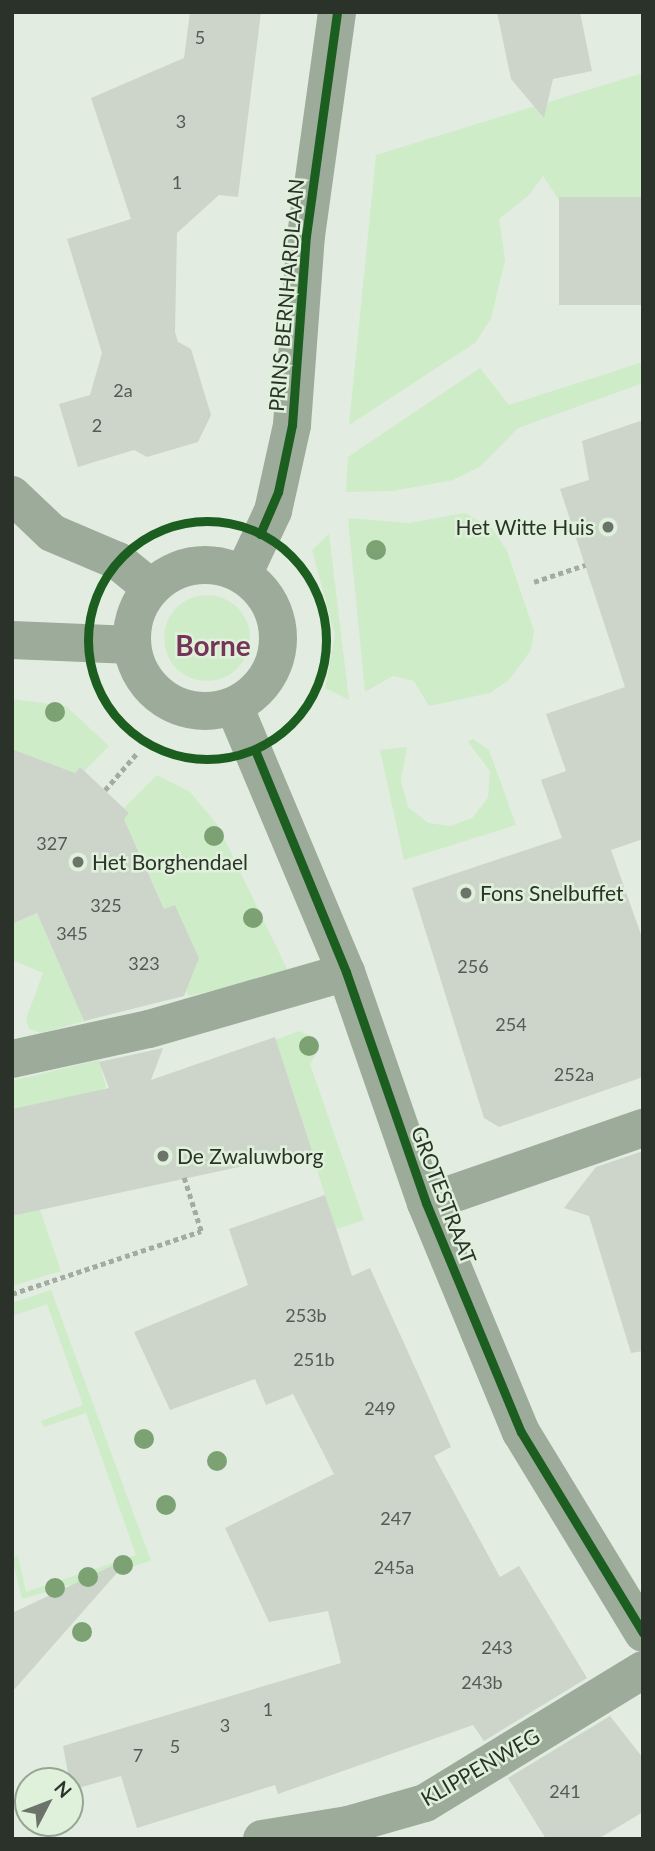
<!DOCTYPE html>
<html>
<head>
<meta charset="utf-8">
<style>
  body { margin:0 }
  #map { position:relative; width:655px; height:1851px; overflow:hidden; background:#e2ece0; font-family:Lato,sans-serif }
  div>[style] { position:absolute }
  .green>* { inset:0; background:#cfecc9 }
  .round { border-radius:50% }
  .building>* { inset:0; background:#cdd5cb; transform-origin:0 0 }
  .path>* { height:4.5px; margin-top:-2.25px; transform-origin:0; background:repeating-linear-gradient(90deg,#a2ada0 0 5px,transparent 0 8.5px) }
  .minor>* { height:38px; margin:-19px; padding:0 19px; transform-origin:19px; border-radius:19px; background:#9dab9a }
  .minor>.ring { margin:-19px; padding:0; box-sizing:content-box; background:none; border:38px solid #9dab9a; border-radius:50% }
  .cycleway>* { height:9px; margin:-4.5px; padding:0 4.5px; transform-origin:4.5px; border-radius:4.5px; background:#1b5e20 }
  .cycleway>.ring { margin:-4.5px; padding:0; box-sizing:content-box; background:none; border:9px solid #1b5e20; border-radius:50% }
  .trees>* { width:20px; height:20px; margin:-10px; border-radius:50%; background:#7ca274 }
  .dots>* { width:19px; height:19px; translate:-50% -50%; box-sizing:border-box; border:4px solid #dff1db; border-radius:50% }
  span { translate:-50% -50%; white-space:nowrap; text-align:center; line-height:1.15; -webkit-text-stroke:5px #dff1db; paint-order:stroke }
  .number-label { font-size:18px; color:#545b52 }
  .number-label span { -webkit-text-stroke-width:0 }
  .street-label { font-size:21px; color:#2b322a }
  .poi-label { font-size:21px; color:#2b322a }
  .right { translate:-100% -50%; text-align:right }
  .left { translate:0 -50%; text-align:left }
  .district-label { font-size:28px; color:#763556; font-weight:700 }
  .frame { position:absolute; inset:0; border:14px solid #2b322a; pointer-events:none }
  .north { position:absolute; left:14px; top:1767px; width:70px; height:70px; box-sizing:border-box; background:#dff1db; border:2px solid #97a594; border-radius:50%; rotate:48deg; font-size:19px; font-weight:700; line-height:28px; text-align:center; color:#2b322a }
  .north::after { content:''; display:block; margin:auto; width:24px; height:32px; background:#6b736a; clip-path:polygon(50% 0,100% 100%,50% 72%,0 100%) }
</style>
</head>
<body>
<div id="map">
  <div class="green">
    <i style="clip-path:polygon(643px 73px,643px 197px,559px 200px,543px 176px,529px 195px,499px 219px,505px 260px,491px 319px,475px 343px,349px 425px,376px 155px)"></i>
    <i style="clip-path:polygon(643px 362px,643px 383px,518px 428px,481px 466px,453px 480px,393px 491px,346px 492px,348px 457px,480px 368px,509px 405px)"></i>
    <i style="clip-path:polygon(465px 513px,492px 528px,507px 551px,534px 631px,531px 650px,509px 680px,490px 693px,429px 706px,414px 681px,393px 676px,365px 692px,348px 518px,409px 523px)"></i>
    <i style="clip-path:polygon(329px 534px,349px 700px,325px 688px,335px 635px,312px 550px)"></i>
    <i class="round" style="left:164px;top:595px;width:86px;height:86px"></i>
    <i style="clip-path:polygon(12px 699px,66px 706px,109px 746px,84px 771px,80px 767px,75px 773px,12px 749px)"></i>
    <i style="clip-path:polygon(473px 739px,489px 750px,516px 825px,404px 860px,380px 750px,407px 747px,401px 781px,408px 807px,428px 823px,450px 826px,472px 818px,488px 798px,490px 771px,468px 742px)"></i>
    <i style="clip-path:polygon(157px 775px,190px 792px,217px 824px,289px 973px,189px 996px,186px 990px,199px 958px,175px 905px,164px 909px,124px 819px,129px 813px,124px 808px)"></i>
    <i style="clip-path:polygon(37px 913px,84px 1021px,42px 1033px,29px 1029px,26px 1019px,43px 973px,12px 960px,12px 924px)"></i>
    <i style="clip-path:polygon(299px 1031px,310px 1036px,316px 1054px,310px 1064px,364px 1220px,336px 1229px,275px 1040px)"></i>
    <i style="clip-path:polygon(99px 1060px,106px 1087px,98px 1092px,12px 1109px,12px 1081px)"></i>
    <i style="clip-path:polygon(40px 1210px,61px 1271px,12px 1286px,12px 1216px)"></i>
    <i style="clip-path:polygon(51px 1290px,151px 1561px,22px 1599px,12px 1558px,18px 1556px,26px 1592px,136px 1555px,86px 1413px,44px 1427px,41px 1421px,83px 1405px,47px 1304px,12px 1316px,12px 1303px)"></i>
  </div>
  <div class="building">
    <i style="clip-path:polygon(190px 12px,261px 12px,238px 197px,219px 195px,177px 233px,175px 332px,178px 342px,191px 349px,211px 415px,198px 442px,147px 457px,134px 450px,78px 467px,59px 404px,90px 395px,102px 353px,67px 239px,131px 219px,91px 98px,184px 58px)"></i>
    <i style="clip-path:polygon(497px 12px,580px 12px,592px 71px,553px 79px,544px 118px,511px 79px)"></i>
    <i style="left:643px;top:197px;width:108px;height:84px;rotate:90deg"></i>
    <i style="clip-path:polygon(643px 420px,643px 839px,611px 850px,643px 940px,643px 1077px,499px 1127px,484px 1118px,412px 888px,562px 838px,541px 780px,566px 771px,546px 714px,625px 687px,560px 489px,589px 480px,582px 441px)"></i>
    <i style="clip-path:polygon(12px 749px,75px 773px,80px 767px,129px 813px,124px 819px,164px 909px,175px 905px,199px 958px,184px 996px,84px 1021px,37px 913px,12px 924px)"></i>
    <i style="clip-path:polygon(275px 1037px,312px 1151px,12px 1216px,12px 1109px,109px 1088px,99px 1062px,163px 1048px,151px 1080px)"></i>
    <i style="clip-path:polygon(643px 1151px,643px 1351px,631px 1353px,589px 1216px,564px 1208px,596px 1167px)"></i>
    <i style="clip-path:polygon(325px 1195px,352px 1276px,370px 1268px,451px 1447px,434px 1456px,500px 1577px,519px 1566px,587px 1678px,484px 1741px,473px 1725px,278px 1794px,275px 1785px,137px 1828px,121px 1776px,71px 1790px,63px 1746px,341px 1663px,328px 1611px,269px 1622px,225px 1528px,334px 1474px,293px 1394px,266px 1405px,255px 1379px,170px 1410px,134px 1332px,248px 1285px,229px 1229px)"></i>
    <i style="clip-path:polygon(131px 1557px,12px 1692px,12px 1613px)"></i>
    <i style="clip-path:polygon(610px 1716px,643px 1758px,643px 1812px,598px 1839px,546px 1839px,508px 1778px)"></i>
  </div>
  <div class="path">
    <i style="left:534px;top:582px;width:54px;rotate:-18.4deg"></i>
    <i style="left:105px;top:790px;width:49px;rotate:-49.1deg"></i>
    <i style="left:12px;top:1294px;width:199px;rotate:-18.4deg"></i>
    <i style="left:201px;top:1231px;width:56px;rotate:-107.8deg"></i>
  </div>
  <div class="minor">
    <i style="left:12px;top:495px;width:55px;rotate:43.5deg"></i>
    <i style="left:52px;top:533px;width:72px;rotate:23deg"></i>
    <i style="left:118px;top:561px;width:43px;rotate:39.3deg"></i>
    <i class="ring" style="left:132px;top:565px;width:108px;height:108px"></i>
    <i style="left:243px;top:575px;width:71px;rotate:-64.9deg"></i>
    <i style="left:273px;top:511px;width:88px;rotate:-77.5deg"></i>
    <i style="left:292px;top:425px;width:190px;rotate:-85.8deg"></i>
    <i style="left:306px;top:236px;width:226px;rotate:-82.1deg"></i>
    <i style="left:12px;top:640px;width:120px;rotate:2.4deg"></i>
    <i style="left:234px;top:706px;width:289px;rotate:67.2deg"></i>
    <i style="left:346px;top:972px;width:244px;rotate:70.9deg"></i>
    <i style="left:426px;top:1203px;width:248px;rotate:67.5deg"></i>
    <i style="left:521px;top:1432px;width:235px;rotate:58.7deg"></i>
    <i style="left:12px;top:1059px;width:140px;rotate:-12.4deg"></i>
    <i style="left:149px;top:1029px;width:205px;rotate:-16.1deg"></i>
    <i style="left:426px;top:1203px;width:230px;rotate:-19.1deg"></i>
    <i style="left:262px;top:1839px;width:87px;rotate:-9.2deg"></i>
    <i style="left:348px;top:1825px;width:80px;rotate:-15.9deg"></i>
    <i style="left:425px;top:1803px;width:255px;rotate:-31.4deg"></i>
  </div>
  <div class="cycleway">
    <i class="ring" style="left:88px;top:521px;width:229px;height:229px"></i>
    <i style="left:260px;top:534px;width:46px;rotate:-66.8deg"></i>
    <i style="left:278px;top:492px;width:68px;rotate:-78.2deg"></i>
    <i style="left:292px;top:425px;width:190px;rotate:-85.8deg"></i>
    <i style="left:306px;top:236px;width:226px;rotate:-82.1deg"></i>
    <i style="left:255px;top:750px;width:240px;rotate:67.7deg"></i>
    <i style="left:346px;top:972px;width:244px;rotate:70.9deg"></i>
    <i style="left:426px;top:1203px;width:248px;rotate:67.5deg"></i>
    <i style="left:521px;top:1432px;width:235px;rotate:58.7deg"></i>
  </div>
  <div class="trees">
    <i style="left:376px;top:550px"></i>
    <i style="left:55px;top:712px"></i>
    <i style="left:214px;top:836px"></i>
    <i style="left:253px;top:918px"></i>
    <i style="left:309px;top:1046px"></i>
    <i style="left:144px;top:1439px"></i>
    <i style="left:217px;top:1461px"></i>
    <i style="left:166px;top:1505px"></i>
    <i style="left:123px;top:1565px"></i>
    <i style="left:88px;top:1577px"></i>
    <i style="left:55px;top:1588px"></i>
    <i style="left:82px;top:1632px"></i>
  </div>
  <div class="dots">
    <i style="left:608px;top:527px;background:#6b736a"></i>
    <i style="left:78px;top:862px;background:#6b736a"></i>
    <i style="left:466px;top:893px;background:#6b736a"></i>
    <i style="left:163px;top:1156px;background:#6b736a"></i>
  </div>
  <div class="number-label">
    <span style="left:200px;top:37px">5</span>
    <span style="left:181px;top:121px">3</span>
    <span style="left:177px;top:182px">1</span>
    <span style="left:123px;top:390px">2a</span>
    <span style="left:97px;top:425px">2</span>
    <span style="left:52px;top:843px">327</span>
    <span style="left:106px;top:905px">325</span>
    <span style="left:72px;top:933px">345</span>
    <span style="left:144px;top:963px">323</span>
    <span style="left:473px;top:966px">256</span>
    <span style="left:511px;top:1024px">254</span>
    <span style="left:574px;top:1074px">252a</span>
    <span style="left:306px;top:1315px">253b</span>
    <span style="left:314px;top:1359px">251b</span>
    <span style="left:380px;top:1408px">249</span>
    <span style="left:396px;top:1518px">247</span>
    <span style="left:394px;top:1567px">245a</span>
    <span style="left:497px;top:1647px">243</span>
    <span style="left:482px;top:1682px">243b</span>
    <span style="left:268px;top:1709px">1</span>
    <span style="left:225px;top:1725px">3</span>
    <span style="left:175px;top:1746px">5</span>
    <span style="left:138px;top:1755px">7</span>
    <span style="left:565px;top:1791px">241</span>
  </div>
  <div class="street-label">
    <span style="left:286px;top:295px;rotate:-85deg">PRINS BERNHARDLAAN</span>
    <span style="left:444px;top:1195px;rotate:69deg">GROTESTRAAT</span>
    <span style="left:480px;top:1767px;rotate:-30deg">KLIPPENWEG</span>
  </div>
  <div class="poi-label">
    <span class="right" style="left:594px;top:527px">Het Witte Huis</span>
    <span class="left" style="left:92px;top:862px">Het Borghendael</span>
    <span class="left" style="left:480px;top:893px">Fons Snelbuffet</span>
    <span class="left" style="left:177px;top:1156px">De Zwaluwborg</span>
  </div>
  <div class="district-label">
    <span style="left:213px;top:645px">Borne</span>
  </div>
  <div class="frame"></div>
  <div class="north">N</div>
</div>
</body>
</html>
